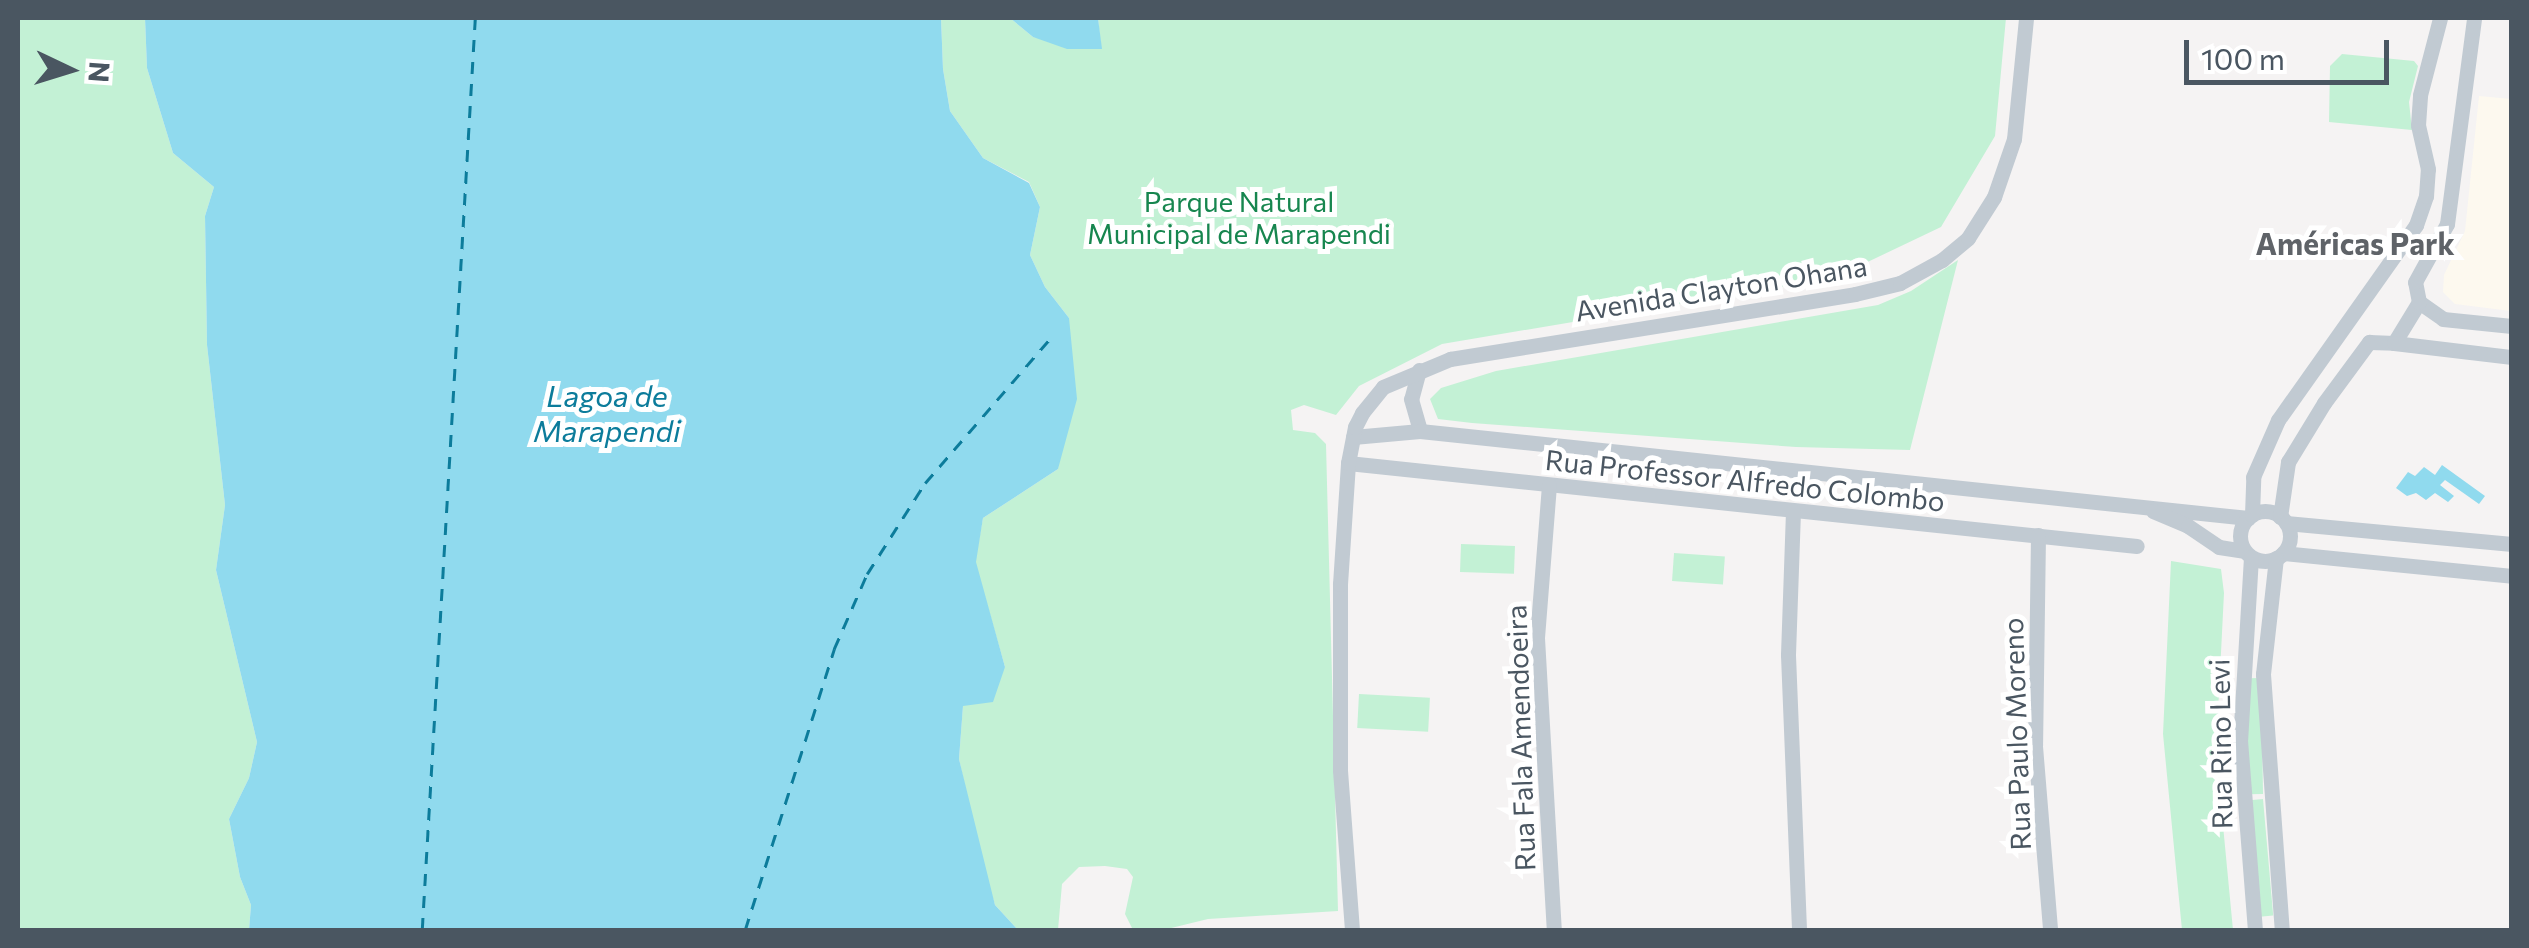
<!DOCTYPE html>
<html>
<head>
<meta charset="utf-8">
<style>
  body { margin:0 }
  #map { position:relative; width:2529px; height:948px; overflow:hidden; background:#f5f3f3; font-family:Commissioner,sans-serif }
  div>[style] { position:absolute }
  .commercial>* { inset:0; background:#fdf9ef }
  .green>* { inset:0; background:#c3f1d5; transform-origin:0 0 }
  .water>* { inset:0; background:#90daee }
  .ferry>* { height:2.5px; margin-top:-1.25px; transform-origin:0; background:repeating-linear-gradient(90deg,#0c7c9b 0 12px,transparent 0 22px) }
  .street>* { height:15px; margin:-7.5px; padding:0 7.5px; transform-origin:7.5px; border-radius:7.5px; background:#c1cad2 }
  .street>.ring { margin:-7.5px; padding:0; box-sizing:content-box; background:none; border:15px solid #c1cad2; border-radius:50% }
  span { translate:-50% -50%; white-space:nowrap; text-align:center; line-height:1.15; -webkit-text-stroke:10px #fff; paint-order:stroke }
  .park-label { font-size:28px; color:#17864f }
  .street-label { font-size:28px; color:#4a5661 }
  .neighbourhood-label { font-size:30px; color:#5f6368; font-weight:700 }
  .water-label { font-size:30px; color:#0c7c9b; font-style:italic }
  .frame { position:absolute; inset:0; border:20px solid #4a5661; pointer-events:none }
  .north { position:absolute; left:20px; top:20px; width:100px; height:100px; -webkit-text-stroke:8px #fff; paint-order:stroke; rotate:94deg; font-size:28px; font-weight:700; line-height:40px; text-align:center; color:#4a5661 }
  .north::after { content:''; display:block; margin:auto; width:35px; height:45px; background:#4a5661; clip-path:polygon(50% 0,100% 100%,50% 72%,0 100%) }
  .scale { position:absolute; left:2184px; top:40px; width:205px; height:45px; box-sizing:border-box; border:5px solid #4a5661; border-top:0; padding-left:12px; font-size:30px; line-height:35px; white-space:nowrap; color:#4a5661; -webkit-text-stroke:8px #fff; paint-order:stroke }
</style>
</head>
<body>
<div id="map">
  <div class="commercial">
    <i style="clip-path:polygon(2479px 96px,2511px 99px,2511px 311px,2455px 304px,2443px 292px,2444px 275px,2465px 231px)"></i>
  </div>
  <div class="green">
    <i style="clip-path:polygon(18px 18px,145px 18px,147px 68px,173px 153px,214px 187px,205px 216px,207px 345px,225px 505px,216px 570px,257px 742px,249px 778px,229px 819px,240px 877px,251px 905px,249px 930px,18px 930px)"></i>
    <i style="clip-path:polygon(941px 18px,1010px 18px,1033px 37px,1101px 49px,1098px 18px,2006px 18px,1995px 136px,1941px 227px,1834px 278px,1442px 344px,1359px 386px,1336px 415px,1304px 405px,1291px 410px,1293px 430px,1315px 433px,1326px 444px,1338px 911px,1208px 919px,1163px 930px,1133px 930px,1125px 914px,1133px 877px,1127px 869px,1105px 866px,1079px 867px,1062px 884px,1058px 930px,1018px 930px,995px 905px,982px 863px,959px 759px,963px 705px,1005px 667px,975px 562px,983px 518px,1058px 469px,1069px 318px,1045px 287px,1030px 255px,1040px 207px,1029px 182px,983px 158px,950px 111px,943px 69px)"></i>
    <i style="clip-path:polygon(2342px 54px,2414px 61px,2418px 66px,2409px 102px,2412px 130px,2329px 122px,2330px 66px)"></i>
    <i style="clip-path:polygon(1958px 260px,1910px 450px,1796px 447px,1472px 423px,1438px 419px,1430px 399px,1441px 388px,1496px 371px,1878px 305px,1911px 291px)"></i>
    <i style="left:1461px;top:544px;width:54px;height:28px;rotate:2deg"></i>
    <i style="left:1674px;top:553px;width:51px;height:28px;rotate:4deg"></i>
    <i style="clip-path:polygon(2171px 561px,2221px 569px,2224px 593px,2216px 752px,2233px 930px,2182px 930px,2163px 734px)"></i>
    <i style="left:2261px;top:678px;width:116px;height:16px;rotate:89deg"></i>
    <i style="left:1359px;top:694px;width:71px;height:34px;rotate:3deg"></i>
    <i style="left:2263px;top:799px;width:117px;height:16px;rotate:85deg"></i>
  </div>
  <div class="water">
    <i style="clip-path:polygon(145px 18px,941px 18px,943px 69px,950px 111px,983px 158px,1029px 183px,1040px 207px,1030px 255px,1045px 287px,1069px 318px,1077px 399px,1058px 469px,983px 518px,976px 562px,1005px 667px,993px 702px,963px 706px,959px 759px,995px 905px,1018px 930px,249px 930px,251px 905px,240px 877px,229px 819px,249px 778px,257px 742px,216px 570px,225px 505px,207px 345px,205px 216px,214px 187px,173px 153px,147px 68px)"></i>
    <i style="clip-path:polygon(1010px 18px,1098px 18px,1102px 49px,1067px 49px,1033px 37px)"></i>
    <i style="clip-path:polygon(2442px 465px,2485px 496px,2479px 504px,2445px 480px,2440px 485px,2454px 496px,2448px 502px,2435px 493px,2426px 500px,2416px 493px,2407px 496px,2396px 488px,2408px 472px,2415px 476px,2424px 467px,2435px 475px)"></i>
  </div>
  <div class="ferry">
    <i style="left:422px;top:930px;width:914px;rotate:-86.67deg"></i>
    <i style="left:745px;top:930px;width:295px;rotate:-72.4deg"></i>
    <i style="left:834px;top:649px;width:82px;rotate:-66.3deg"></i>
    <i style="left:867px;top:574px;width:108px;rotate:-57.5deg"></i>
    <i style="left:925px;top:483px;width:197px;rotate:-49.1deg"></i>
  </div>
  <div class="street">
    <i style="left:2419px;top:302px;width:29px;rotate:35deg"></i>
    <i style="left:2443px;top:319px;width:69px;rotate:5.8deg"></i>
    <i style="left:2369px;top:342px;width:25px;rotate:2deg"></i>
    <i style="left:2394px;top:343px;width:48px;rotate:-58.6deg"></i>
    <i style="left:2419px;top:302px;width:20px;rotate:-101deg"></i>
    <i style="left:2415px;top:282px;width:66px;rotate:-61.1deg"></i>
    <i style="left:2447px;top:224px;width:208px;rotate:-82.5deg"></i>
    <i style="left:2394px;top:343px;width:119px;rotate:6.8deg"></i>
    <i style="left:1419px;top:370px;width:30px;rotate:105deg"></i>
    <i style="left:1411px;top:399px;width:33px;rotate:74deg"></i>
    <i style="left:1353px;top:437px;width:67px;rotate:-5.1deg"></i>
    <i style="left:1420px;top:431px;width:833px;rotate:6deg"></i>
    <i style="left:1348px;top:463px;width:793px;rotate:6.01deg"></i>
    <i style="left:1549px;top:485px;width:153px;rotate:94.5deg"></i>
    <i style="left:1537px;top:638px;width:292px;rotate:86.7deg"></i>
    <i style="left:1793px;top:511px;width:144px;rotate:92deg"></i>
    <i style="left:1788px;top:655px;width:275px;rotate:87.7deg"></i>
    <i style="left:2153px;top:511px;width:38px;rotate:23deg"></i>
    <i style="left:2188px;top:526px;width:37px;rotate:34deg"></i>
    <i style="left:2219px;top:547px;width:25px;rotate:9deg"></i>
    <i class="ring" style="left:2240px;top:511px;width:35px;height:35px"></i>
    <i style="left:2252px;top:515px;width:38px;rotate:-88deg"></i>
    <i style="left:2253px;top:477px;width:62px;rotate:-66.3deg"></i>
    <i style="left:2278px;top:420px;width:239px;rotate:-54.7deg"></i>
    <i style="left:2416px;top:225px;width:31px;rotate:-71deg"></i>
    <i style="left:2426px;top:196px;width:27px;rotate:-86deg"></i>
    <i style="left:2428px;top:169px;width:45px;rotate:-102.8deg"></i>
    <i style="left:2418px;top:125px;width:30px;rotate:-86deg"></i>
    <i style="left:2420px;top:95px;width:80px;rotate:-75.4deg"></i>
    <i style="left:2280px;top:517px;width:56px;rotate:-81.7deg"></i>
    <i style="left:2288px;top:462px;width:69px;rotate:-58.6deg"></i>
    <i style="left:2324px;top:403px;width:76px;rotate:-53.6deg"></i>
    <i style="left:2286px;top:523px;width:227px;rotate:5.3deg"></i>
    <i style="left:2038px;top:535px;width:211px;rotate:90.8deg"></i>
    <i style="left:2035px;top:746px;width:185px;rotate:85.3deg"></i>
    <i style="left:2283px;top:553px;width:230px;rotate:5.7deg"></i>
    <i style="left:2251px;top:557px;width:183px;rotate:93.4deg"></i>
    <i style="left:2240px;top:740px;width:191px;rotate:85.5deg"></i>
    <i style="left:2276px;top:558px;width:117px;rotate:96.4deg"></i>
    <i style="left:2263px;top:674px;width:257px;rotate:85.8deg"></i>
    <i style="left:1352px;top:930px;width:160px;rotate:-94.3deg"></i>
    <i style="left:1340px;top:770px;width:186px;rotate:-90deg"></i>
    <i style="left:1340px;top:584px;width:121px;rotate:-86.2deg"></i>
    <i style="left:1348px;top:463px;width:37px;rotate:-79deg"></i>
    <i style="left:1355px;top:427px;width:16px;rotate:-63deg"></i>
    <i style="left:1362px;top:413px;width:33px;rotate:-51deg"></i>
    <i style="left:1383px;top:387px;width:73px;rotate:-22.7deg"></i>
    <i style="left:1450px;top:359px;width:410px;rotate:-9.1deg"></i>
    <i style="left:1855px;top:294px;width:46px;rotate:-13.7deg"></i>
    <i style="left:1900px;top:283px;width:48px;rotate:-28.7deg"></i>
    <i style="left:1942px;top:260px;width:34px;rotate:-40deg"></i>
    <i style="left:1968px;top:238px;width:49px;rotate:-57.6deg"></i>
    <i style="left:1994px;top:197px;width:61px;rotate:-71deg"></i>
    <i style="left:2014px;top:139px;width:122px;rotate:-84.3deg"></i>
  </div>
  <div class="park-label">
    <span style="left:1239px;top:217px">Parque Natural<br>Municipal de Marapendi</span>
  </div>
  <div class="street-label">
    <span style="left:1721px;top:288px;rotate:-9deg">Avenida Clayton Ohana</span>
    <span style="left:1745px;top:480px;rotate:6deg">Rua Professor Alfredo Colombo</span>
    <span style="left:2016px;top:734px;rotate:-92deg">Rua Paulo Moreno</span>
    <span style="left:1520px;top:738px;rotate:-92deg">Rua Fala Amendoeira</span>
    <span style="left:2220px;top:744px;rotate:-91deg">Rua Rino Levi</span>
  </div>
  <div class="neighbourhood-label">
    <span style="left:2355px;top:243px">Américas Park</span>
  </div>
  <div class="water-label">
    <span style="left:607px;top:412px">Lagoa de<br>Marapendi</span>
  </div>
  <div class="frame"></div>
  <div class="north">N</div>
  <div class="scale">100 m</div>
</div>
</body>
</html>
